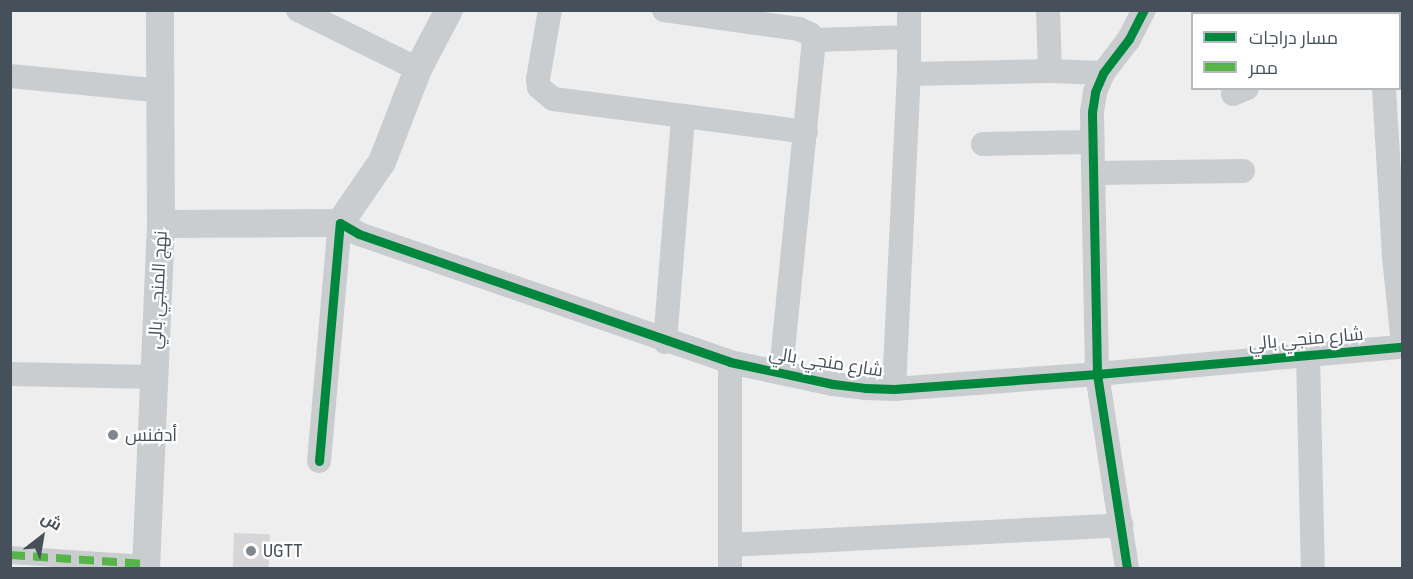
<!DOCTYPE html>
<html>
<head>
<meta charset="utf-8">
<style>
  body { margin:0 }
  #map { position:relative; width:1413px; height:579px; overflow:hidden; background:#efeeee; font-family:"Roboto Condensed",Cairo,sans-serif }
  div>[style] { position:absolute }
  .building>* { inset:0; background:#d6d6d8; transform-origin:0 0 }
  .pedestrian>* { height:18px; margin:-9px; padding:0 9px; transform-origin:9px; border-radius:9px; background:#cacdcf }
  .minor>* { height:24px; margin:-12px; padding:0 12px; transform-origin:12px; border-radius:12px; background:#cacdcf }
  .tertiary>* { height:28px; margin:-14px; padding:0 14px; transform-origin:14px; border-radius:14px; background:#cacdcf }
  .quiet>* { height:8px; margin-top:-4px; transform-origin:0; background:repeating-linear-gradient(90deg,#57b448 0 15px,transparent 0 23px) }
  .cycleway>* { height:9px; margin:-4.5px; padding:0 4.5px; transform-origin:4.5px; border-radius:4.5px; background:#00873e }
  .dots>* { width:16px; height:16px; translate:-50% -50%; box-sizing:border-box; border:3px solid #fff; border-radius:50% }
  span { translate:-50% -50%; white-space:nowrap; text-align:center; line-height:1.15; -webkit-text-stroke:4.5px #fff; paint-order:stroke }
  .street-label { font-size:18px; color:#46505b }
  .poi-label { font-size:18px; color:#46505b }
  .left { translate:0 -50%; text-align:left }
  .frame { position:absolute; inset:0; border:12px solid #46505b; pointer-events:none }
  .legend { position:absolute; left:1191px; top:12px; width:210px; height:78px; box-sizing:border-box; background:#fff; border:2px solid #b5b9bd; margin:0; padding:8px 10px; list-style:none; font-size:18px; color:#46505b }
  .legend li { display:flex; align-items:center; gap:12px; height:30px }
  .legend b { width:30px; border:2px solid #b5b9bd }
  .north { position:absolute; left:12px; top:507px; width:60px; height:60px; -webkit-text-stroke:4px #fff; paint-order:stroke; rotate:31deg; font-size:16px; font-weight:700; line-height:24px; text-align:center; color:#46505b }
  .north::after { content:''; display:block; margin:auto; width:21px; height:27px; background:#46505b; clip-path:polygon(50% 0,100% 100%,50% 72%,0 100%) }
</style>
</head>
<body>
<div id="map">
  <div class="building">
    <i style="left:234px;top:533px;width:36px;height:35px;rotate:2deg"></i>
  </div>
  <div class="pedestrian">
    <i style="left:10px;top:555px;width:136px;rotate:3.8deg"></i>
  </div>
  <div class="minor">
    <i style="left:298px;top:10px;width:134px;rotate:26.2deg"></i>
    <i style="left:550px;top:10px;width:70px;rotate:99.9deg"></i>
    <i style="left:538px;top:79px;width:8px;rotate:83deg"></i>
    <i style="left:539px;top:87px;width:18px;rotate:41deg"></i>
    <i style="left:553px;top:99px;width:255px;rotate:7.4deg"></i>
    <i style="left:664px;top:10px;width:136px;rotate:8deg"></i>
    <i style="left:799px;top:29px;width:12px;rotate:24deg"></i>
    <i style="left:810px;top:34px;width:7px;rotate:56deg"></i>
    <i style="left:814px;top:40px;width:334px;rotate:95.7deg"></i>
    <i style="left:1048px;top:10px;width:61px;rotate:88.1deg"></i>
    <i style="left:1226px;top:10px;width:13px;rotate:18deg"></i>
    <i style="left:1400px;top:21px;width:2px;rotate:-27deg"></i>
    <i style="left:814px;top:40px;width:95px;rotate:-1.8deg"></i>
    <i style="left:909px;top:74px;width:141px;rotate:-1.2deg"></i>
    <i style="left:1050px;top:71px;width:53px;rotate:2.2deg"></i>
    <i style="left:10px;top:76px;width:153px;rotate:5.6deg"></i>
    <i style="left:1384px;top:88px;width:169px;rotate:86.6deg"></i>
    <i style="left:1394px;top:257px;width:78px;rotate:84.1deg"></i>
    <i style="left:1233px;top:94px;width:15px;rotate:-23deg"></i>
    <i style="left:983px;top:144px;width:109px;rotate:-1.1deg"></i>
    <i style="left:1095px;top:173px;width:148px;rotate:-0.8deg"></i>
    <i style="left:665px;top:342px;width:227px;rotate:-85.4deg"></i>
    <i style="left:1308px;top:355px;width:213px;rotate:88.7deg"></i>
    <i style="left:10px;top:374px;width:144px;rotate:1.2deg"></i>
    <i style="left:894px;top:389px;width:315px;rotate:-87.3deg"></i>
    <i style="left:909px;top:74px;width:64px;rotate:-90deg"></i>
    <i style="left:319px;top:461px;width:239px;rotate:-85deg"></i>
    <i style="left:340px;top:223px;width:22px;rotate:30deg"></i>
    <i style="left:359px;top:234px;width:392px;rotate:19deg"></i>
    <i style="left:730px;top:362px;width:105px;rotate:12.1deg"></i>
    <i style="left:833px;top:384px;width:32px;rotate:7deg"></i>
    <i style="left:865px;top:388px;width:29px;rotate:2deg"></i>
    <i style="left:894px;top:389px;width:204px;rotate:-4.2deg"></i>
    <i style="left:1097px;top:374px;width:306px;rotate:-5.1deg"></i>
    <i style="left:730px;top:545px;width:392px;rotate:-2.9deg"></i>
    <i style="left:730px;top:568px;width:206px;rotate:-90deg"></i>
    <i style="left:1127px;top:568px;width:196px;rotate:-98.8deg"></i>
    <i style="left:1097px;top:374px;width:262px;rotate:-91.1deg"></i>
    <i style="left:1092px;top:112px;width:20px;rotate:-81deg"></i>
    <i style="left:1095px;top:92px;width:21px;rotate:-67deg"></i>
    <i style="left:1103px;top:73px;width:43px;rotate:-52.6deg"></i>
    <i style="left:1129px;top:39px;width:33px;rotate:-63deg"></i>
  </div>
  <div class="tertiary">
    <i style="left:161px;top:224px;width:179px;rotate:-0.3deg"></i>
    <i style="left:340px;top:223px;width:74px;rotate:-55.5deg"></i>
    <i style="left:382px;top:162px;width:100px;rotate:-68.8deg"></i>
    <i style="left:418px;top:69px;width:67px;rotate:-62.3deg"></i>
    <i style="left:146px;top:568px;width:344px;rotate:-87.5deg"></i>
    <i style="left:161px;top:224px;width:214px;rotate:-90.3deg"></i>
  </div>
  <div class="quiet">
    <i style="left:10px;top:555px;width:136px;rotate:3.8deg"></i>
  </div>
  <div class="cycleway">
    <i style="left:319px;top:461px;width:239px;rotate:-85deg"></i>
    <i style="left:340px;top:223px;width:22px;rotate:30deg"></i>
    <i style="left:359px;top:234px;width:392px;rotate:19deg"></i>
    <i style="left:730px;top:362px;width:105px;rotate:12.1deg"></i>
    <i style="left:833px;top:384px;width:32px;rotate:7deg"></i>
    <i style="left:865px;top:388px;width:29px;rotate:2deg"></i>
    <i style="left:894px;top:389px;width:204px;rotate:-4.2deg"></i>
    <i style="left:1097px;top:374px;width:306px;rotate:-5.1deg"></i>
    <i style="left:1127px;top:568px;width:196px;rotate:-98.8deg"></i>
    <i style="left:1097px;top:374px;width:262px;rotate:-91.1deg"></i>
    <i style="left:1092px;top:112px;width:20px;rotate:-81deg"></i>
    <i style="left:1095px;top:92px;width:21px;rotate:-67deg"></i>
    <i style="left:1103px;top:73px;width:43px;rotate:-52.6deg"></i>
    <i style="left:1129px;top:39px;width:33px;rotate:-63deg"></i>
  </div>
  <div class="dots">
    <i style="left:113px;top:435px;background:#81878e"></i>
    <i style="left:251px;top:551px;background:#81878e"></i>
  </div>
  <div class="street-label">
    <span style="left:158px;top:290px;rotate:-87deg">نهج المنجي بالي</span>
    <span style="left:1306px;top:339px;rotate:-5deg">شارع منجي بالي</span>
    <span style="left:826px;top:362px;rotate:9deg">شارع منجي بالي</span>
  </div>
  <div class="poi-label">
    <span class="left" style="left:125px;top:435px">أدفنس</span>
    <span class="left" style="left:263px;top:551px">UGTT</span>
  </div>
  <div class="frame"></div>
  <ul class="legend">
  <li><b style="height:8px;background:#00873e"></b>مسار دراجات</li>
  <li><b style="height:8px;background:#57b448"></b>ممر</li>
  </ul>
  <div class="north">ش</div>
</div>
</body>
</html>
